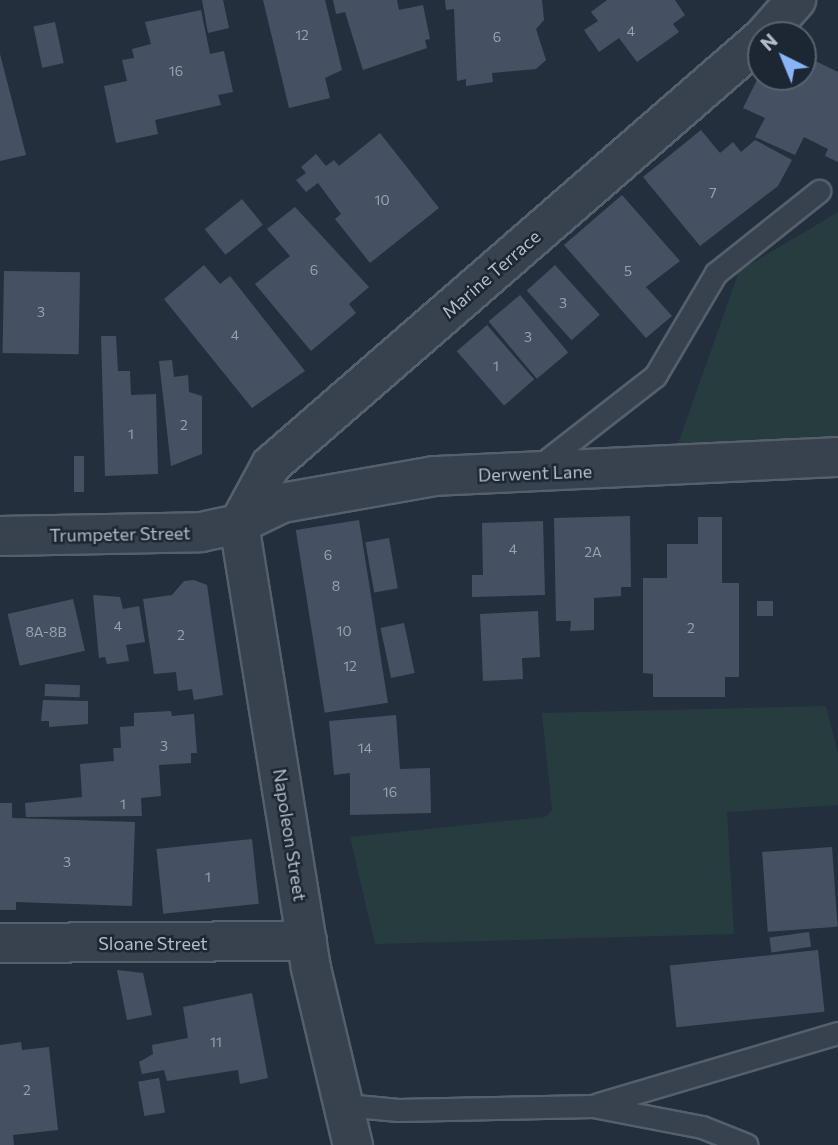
<!DOCTYPE html>
<html>
<head>
<meta charset="utf-8">
<style>
  body { margin:0 }
  #map { position:relative; width:838px; height:1145px; overflow:hidden; background:#242f3e; font-family:Commissioner,sans-serif }
  div>[style] { position:absolute }
  .green>* { inset:0; background:#263c3f }
  .building>* { inset:0; background:#455162; transform-origin:0 0 }
  .roads { filter:drop-shadow(2px 0 #565f6c) drop-shadow(-2px 0 #565f6c) drop-shadow(0 2px #565f6c) drop-shadow(0 -2px #565f6c) }
  .lane>* { height:21px; margin:-10.5px; padding:0 10.5px; transform-origin:10.5px; border-radius:10.5px; background:#38414e }
  .street>* { height:38px; margin:-19px; padding:0 19px; transform-origin:19px; border-radius:19px; background:#38414e }
  span { translate:-50% -50%; white-space:nowrap; text-align:center; line-height:1.15; -webkit-text-stroke:5px #1d2633; paint-order:stroke }
  .number-label { font-size:14px; color:#98a1af }
  .number-label span { -webkit-text-stroke-width:0 }
  .street-label { font-size:18px; color:#b4bcc9 }
  .north { position:absolute; left:747px; top:21px; width:70px; height:70px; box-sizing:border-box; background:#1d2633; border:2px solid #59626f; border-radius:50%; rotate:317deg; font-size:19px; font-weight:700; line-height:28px; text-align:center; color:#b4bcc9 }
  .north::after { content:''; display:block; margin:auto; width:24px; height:32px; background:#8ab4f8; clip-path:polygon(50% 0,100% 100%,50% 72%,0 100%) }
</style>
</head>
<body>
<div id="map">
  <div class="green">
    <i style="clip-path:polygon(838px 212px,838px 450px,678px 444px,739px 271px)"></i>
    <i style="clip-path:polygon(826px 706px,838px 753px,838px 805px,727px 812px,734px 934px,375px 944px,350px 837px,545px 817px,552px 810px,542px 713px)"></i>
  </div>
  <div class="building">
    <i style="clip-path:polygon(202px 0,223px 0,229px 28px,208px 33px)"></i>
    <i style="clip-path:polygon(263px 0,325px 0,342px 70px,325px 78px,330px 98px,289px 108px)"></i>
    <i style="clip-path:polygon(333px 0,397px 0,399px 10px,423px 5px,430px 39px,425px 40px,427px 48px,363px 70px,345px 12px,336px 14px)"></i>
    <i style="clip-path:polygon(445px 0,542px 0,544px 20px,536px 29px,546px 60px,536px 69px,492px 73px,493px 82px,466px 86px,466px 79px,457px 81px,454px 9px,446px 10px)"></i>
    <i style="clip-path:polygon(607px 0,675px 0,685px 15px,673px 24px,679px 32px,637px 62px,619px 38px,599px 52px,584px 30px,598px 21px,591px 12px)"></i>
    <i style="clip-path:polygon(201px 10px,210px 54px,224px 51px,233px 92px,218px 95px,221px 105px,155px 120px,158px 134px,116px 143px,104px 86px,127px 81px,122px 60px,134px 58px,132px 49px,151px 44px,145px 22px)"></i>
    <i style="left:55px;top:22px;width:42px;height:22px;rotate:78deg"></i>
    <i style="clip-path:polygon(0 54px,26px 155px,0 161px)"></i>
    <i style="clip-path:polygon(803px 55px,838px 72px,838px 162px,825px 156px,828px 149px,804px 137px,795px 155px,755px 137px,765px 118px,743px 108px,761px 72px,761px 77px,803px 77px)"></i>
    <i style="clip-path:polygon(701px 130px,720px 153px,733px 142px,741px 152px,755px 140px,792px 160px,778px 186px,700px 246px,643px 177px)"></i>
    <i style="clip-path:polygon(380px 133px,439px 208px,370px 263px,335px 219px,341px 214px,318px 183px,306px 192px,296px 180px,306px 173px,301px 167px,316px 154px,326px 166px,334px 160px,339px 166px)"></i>
    <i style="clip-path:polygon(622px 195px,680px 261px,646px 287px,672px 316px,646px 338px,564px 245px)"></i>
    <i style="left:242px;top:199px;width:33px;height:48px;rotate:51deg"></i>
    <i style="clip-path:polygon(295px 207px,369px 287px,349px 304px,356px 313px,311px 351px,255px 284px,290px 256px,267px 229px)"></i>
    <i style="clip-path:polygon(204px 265px,220px 284px,230px 276px,305px 371px,252px 408px,164px 299px)"></i>
    <i style="left:555px;top:265px;width:67px;height:38px;rotate:48deg"></i>
    <i style="left:4px;top:271px;width:76px;height:82px;rotate:1deg"></i>
    <i style="left:520px;top:295px;width:75px;height:41px;rotate:50deg"></i>
    <i style="left:487px;top:325px;width:72px;height:40px;rotate:49deg"></i>
    <i style="clip-path:polygon(101px 336px,116px 336px,118px 371px,130px 371px,131px 395px,156px 394px,158px 474px,105px 476px)"></i>
    <i style="clip-path:polygon(172px 360px,174px 377px,188px 375px,189px 392px,202px 396px,202px 454px,171px 466px,159px 361px)"></i>
    <i style="left:74px;top:456px;width:10px;height:36px"></i>
    <i style="clip-path:polygon(630px 516px,631px 587px,621px 587px,621px 596px,594px 598px,594px 630px,570px 631px,571px 621px,556px 621px,554px 518px)"></i>
    <i style="clip-path:polygon(698px 517px,722px 517px,722px 583px,739px 583px,739px 677px,725px 677px,725px 697px,653px 697px,653px 674px,643px 673px,643px 578px,667px 578px,667px 544px,698px 544px)"></i>
    <i style="left:359px;top:520px;width:185px;height:64px;rotate:81deg"></i>
    <i style="clip-path:polygon(543px 521px,545px 595px,472px 597px,472px 575px,483px 575px,482px 523px)"></i>
    <i style="left:389px;top:538px;width:51px;height:24px;rotate:80deg"></i>
    <i style="clip-path:polygon(194px 580px,207px 585px,223px 695px,194px 700px,192px 689px,178px 691px,176px 672px,154px 674px,143px 599px,172px 595px,184px 581px)"></i>
    <i style="clip-path:polygon(93px 595px,120px 597px,123px 609px,139px 606px,145px 642px,126px 645px,129px 661px,107px 664px,105px 657px,99px 658px)"></i>
    <i style="left:73px;top:599px;width:53px;height:67px;rotate:77deg"></i>
    <i style="left:757px;top:601px;width:16px;height:15px"></i>
    <i style="clip-path:polygon(538px 611px,540px 657px,522px 658px,523px 679px,483px 681px,480px 614px)"></i>
    <i style="left:404px;top:623px;width:51px;height:24px;rotate:78deg"></i>
    <i style="left:45px;top:684px;width:35px;height:12px;rotate:2deg"></i>
    <i style="clip-path:polygon(43px 700px,88px 701px,88px 724px,49px 727px,49px 721px,41px 721px)"></i>
    <i style="clip-path:polygon(171px 711px,172px 716px,194px 714px,197px 753px,191px 753px,191px 763px,159px 765px,161px 796px,141px 798px,142px 816px,26px 817px,25px 803px,82px 797px,80px 764px,114px 761px,113px 748px,121px 748px,120px 727px,134px 726px,134px 713px)"></i>
    <i style="clip-path:polygon(396px 715px,400px 769px,430px 768px,431px 813px,350px 815px,350px 773px,334px 775px,329px 721px)"></i>
    <i style="clip-path:polygon(0 803px,12px 803px,12px 818px,135px 822px,132px 906px,16px 902px,16px 910px,0 910px)"></i>
    <i style="left:252px;top:839px;width:65px;height:96px;rotate:84deg"></i>
    <i style="left:832px;top:847px;width:80px;height:70px;rotate:86deg"></i>
    <i style="left:809px;top:932px;width:15px;height:40px;rotate:82deg"></i>
    <i style="left:818px;top:950px;width:62px;height:149px;rotate:84deg"></i>
    <i style="clip-path:polygon(117px 970px,143px 973px,152px 1015px,127px 1020px)"></i>
    <i style="clip-path:polygon(252px 993px,268px 1078px,240px 1084px,238px 1070px,167px 1081px,164px 1070px,142px 1074px,139px 1062px,153px 1054px,152px 1045px,188px 1038px,183px 1007px)"></i>
    <i style="clip-path:polygon(21px 1042px,22px 1050px,49px 1047px,58px 1130px,13px 1135px,14px 1145px,0 1145px,0 1045px)"></i>
    <i style="left:159px;top:1078px;width:35px;height:21px;rotate:80deg"></i>
  </div>
  <div class="roads">
    <div class="lane">
      <i style="left:538px;top:467px;width:148px;rotate:-37.9deg"></i>
      <i style="left:655px;top:376px;width:120px;rotate:-59.4deg"></i>
      <i style="left:716px;top:273px;width:132px;rotate:-38.5deg"></i>
      <i style="left:598px;top:1104px;width:250px;rotate:-16.5deg"></i>
      <i style="left:345px;top:1105px;width:53px;rotate:5.4deg"></i>
      <i style="left:398px;top:1110px;width:195px;rotate:-1.2deg"></i>
      <i style="left:593px;top:1106px;width:111px;rotate:10.9deg"></i>
      <i style="left:702px;top:1127px;width:48px;rotate:21.8deg"></i>
    </div>
    <div class="street">
      <i style="left:765px;top:35px;width:47px;rotate:-48.5deg"></i>
      <i style="left:239px;top:524px;width:67px;rotate:-61.5deg"></i>
      <i style="left:271px;top:465px;width:649px;rotate:-41deg"></i>
      <i style="left:239px;top:524px;width:450px;rotate:80.8deg"></i>
      <i style="left:311px;top:968px;width:182px;rotate:76.7deg"></i>
      <i style="left:0;top:536px;width:201px;rotate:-1.1deg"></i>
      <i style="left:201px;top:532px;width:39px;rotate:-12deg"></i>
      <i style="left:239px;top:524px;width:48px;rotate:-26deg"></i>
      <i style="left:282px;top:503px;width:155px;rotate:-10deg"></i>
      <i style="left:435px;top:476px;width:403px;rotate:-2.7deg"></i>
      <i style="left:0;top:943px;width:307px;rotate:-0.4deg"></i>
    </div>
  </div>
  <div class="number-label">
    <span style="left:631px;top:31px">4</span>
    <span style="left:302px;top:35px">12</span>
    <span style="left:497px;top:37px">6</span>
    <span style="left:176px;top:71px">16</span>
    <span style="left:713px;top:193px">7</span>
    <span style="left:382px;top:200px">10</span>
    <span style="left:314px;top:270px">6</span>
    <span style="left:628px;top:271px">5</span>
    <span style="left:563px;top:303px">3</span>
    <span style="left:41px;top:312px">3</span>
    <span style="left:235px;top:335px">4</span>
    <span style="left:528px;top:337px">3</span>
    <span style="left:496px;top:366px">1</span>
    <span style="left:184px;top:425px">2</span>
    <span style="left:131px;top:434px">1</span>
    <span style="left:513px;top:549px">4</span>
    <span style="left:593px;top:552px">2A</span>
    <span style="left:328px;top:555px">6</span>
    <span style="left:336px;top:586px">8</span>
    <span style="left:118px;top:626px">4</span>
    <span style="left:691px;top:628px">2</span>
    <span style="left:344px;top:631px">10</span>
    <span style="left:46px;top:632px">8A-8B</span>
    <span style="left:181px;top:635px">2</span>
    <span style="left:350px;top:666px">12</span>
    <span style="left:164px;top:746px">3</span>
    <span style="left:365px;top:748px">14</span>
    <span style="left:390px;top:792px">16</span>
    <span style="left:123px;top:804px">1</span>
    <span style="left:67px;top:862px">3</span>
    <span style="left:208px;top:877px">1</span>
    <span style="left:216px;top:1042px">11</span>
    <span style="left:27px;top:1090px">2</span>
  </div>
  <div class="street-label">
    <span style="left:491px;top:274px;rotate:-41deg">Marine Terrace</span>
    <span style="left:535px;top:473px;rotate:-2deg">Derwent Lane</span>
    <span style="left:120px;top:534px;rotate:-1deg">Trumpeter Street</span>
    <span style="left:290px;top:835px;rotate:81deg">Napoleon Street</span>
    <span style="left:153px;top:943px">Sloane Street</span>
  </div>
  <div class="north">N</div>
</div>
</body>
</html>
